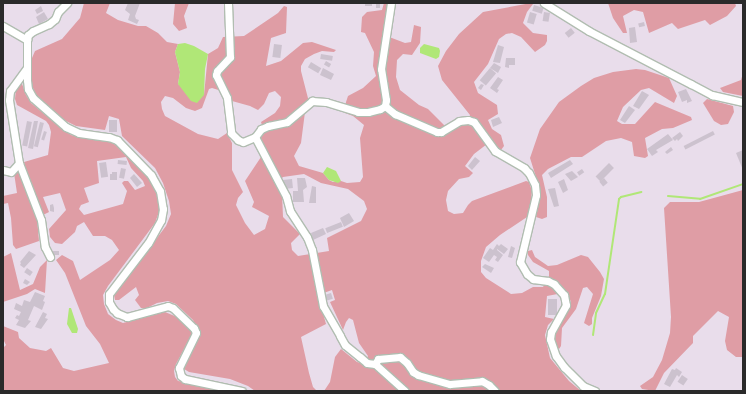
<!DOCTYPE html>
<html>
<head>
<meta charset="utf-8">
<style>
  body { margin:0 }
  #map { position:relative; width:746px; height:394px; overflow:hidden; background:#e9ddeb; font-family:"Fira Sans Condensed",sans-serif }
  div>[style] { position:absolute }
  .green>* { inset:0; background:#df9da5 }
  .water>* { inset:0; background:#b0e777 }
  .stream>* { height:2px; margin:-1px; padding:0 1px; transform-origin:1px; border-radius:1px; background:#b0e777 }
  .building>* { inset:0; background:#ccc2ce; transform-origin:0 0 }
  .roads { filter:drop-shadow(1px 0 #b1bdb1) drop-shadow(-1px 0 #b1bdb1) drop-shadow(0 1px #b1bdb1) drop-shadow(0 -1px #b1bdb1) }
  .minor>* { height:7px; margin:-3.5px; padding:0 3.5px; transform-origin:3.5px; border-radius:3.5px; background:#fff }
  span { translate:-50% -50%; white-space:nowrap; text-align:center; line-height:1.15; -webkit-text-stroke:3px #fff; paint-order:stroke }
  .frame { position:absolute; inset:0; border:4px solid #2a2a2a; pointer-events:none }
</style>
</head>
<body>
<div id="map">
  <div class="green">
    <i style="clip-path:polygon(evenodd,84px 3px,110px 3px,106px 13px,118px 20px,138px 26px,146px 26px,158px 33px,167px 42px,178px 44px,175px 52px,180px 72px,178px 84px,204px 95px,208px 54px,218px 48px,223px 37px,244px 36px,278px 13px,284px 6px,287px 7px,286px 33px,271px 38px,266px 66px,281px 61px,303px 43px,312px 42px,336px 50px,334px 52px,322px 51px,314px 54px,305px 59px,301px 66px,301px 71px,310px 106px,305px 112px,301px 143px,294px 156px,299px 166px,323px 173px,329px 180px,333px 182px,341px 181px,347px 183px,360px 182px,363px 177px,360px 138px,364px 125px,353px 116px,345px 113px,346px 102px,348px 96px,363px 88px,376px 76px,373px 66px,374px 52px,365px 33px,361px 32px,362px 17px,367px 12px,382px 10px,384px 3px,390px 3px,384px 35px,405px 43px,411px 42px,414px 25px,421px 27px,420px 43px,412px 55px,403px 54px,397px 60px,396px 77px,400px 90px,419px 105px,428px 109px,450px 131px,468px 123px,470px 115px,442px 80px,438px 66px,446px 51px,459px 34px,483px 12px,531px 3px,533px 4px,527px 12px,523px 23px,533px 33px,547px 35px,547px 41px,545px 45px,535px 52px,521px 37px,512px 33px,506px 34px,499px 39px,488px 64px,474px 82px,478px 93px,497px 105px,498px 114px,488px 120px,492px 129px,501px 135px,504px 146px,501px 150px,491px 141px,474px 154px,465px 166px,473px 173px,469px 177px,459px 179px,448px 191px,446px 200px,448px 211px,454px 214px,463px 213px,468px 205px,472px 201px,526px 181px,529px 182px,532px 191px,530px 208px,527px 217px,500px 235px,486px 247px,481px 261px,481px 272px,486px 278px,511px 294px,522px 293px,533px 287px,543px 287px,549px 276px,549px 271px,533px 262px,528px 255px,528px 251px,532px 250px,535px 257px,548px 266px,557px 265px,581px 255px,588px 257px,600px 272px,604px 279px,601px 296px,592px 318px,592px 324px,589px 326px,584px 323px,593px 294px,587px 287px,583px 288px,576px 309px,562px 328px,561px 346px,559px 349px,555px 344px,555px 332px,571px 303px,568px 292px,547px 296px,545px 317px,554px 319px,548px 325px,545px 335px,550px 358px,569px 381px,581px 391px,324px 391px,330px 382px,335px 357px,341px 349px,357px 362px,364px 364px,368px 356px,359px 343px,353px 320px,349px 318px,346px 322px,343px 330px,330px 302px,335px 300px,332px 290px,318px 295px,326px 324px,301px 337px,309px 373px,313px 387px,317px 391px,255px 391px,248px 386px,230px 379px,189px 372px,184px 369px,201px 334px,193px 320px,176px 304px,168px 301px,157px 303px,147px 308px,141px 308px,135px 300px,139px 295px,136px 287px,119px 300px,115px 300px,114px 295px,166px 226px,171px 214px,169px 201px,163px 183px,155px 168px,122px 136px,119px 119px,109px 116px,105px 130px,76px 126px,64px 120px,38px 100px,33px 88px,30px 77px,32px 58px,35px 51px,62px 39px,80px 18px,84px 3px,212px 88px,228px 93px,232px 101px,250px 106px,258px 110px,264px 104px,269px 93px,275px 91px,281px 97px,280px 106px,275px 113px,261px 122px,264px 132px,260px 135px,260px 138px,265px 151px,245px 181px,254px 202px,252px 207px,269px 216px,265px 229px,254px 235px,245px 223px,236px 205px,238px 198px,243px 192px,232px 170px,232px 143px,227px 133px,218px 139px,198px 134px,165px 116px,162px 109px,161px 102px,165px 96px,173px 98px,186px 108px,195px 111px,202px 108px,209px 89px,212px 88px,84px 3px,304px 174px,321px 183px,348px 189px,364px 201px,367px 209px,361px 221px,327px 238px,329px 251px,298px 256px,292px 250px,291px 243px,300px 234px,283px 217px,282px 193px,276px 184px,283px 177px,304px 174px)"></i>
    <i style="clip-path:polygon(175px 3px,189px 3px,184px 16px,187px 28px,179px 31px,173px 24px)"></i>
    <i style="clip-path:polygon(608px 3px,735px 3px,736px 6px,727px 16px,710px 25px,705px 20px,678px 29px,672px 23px,649px 33px,643px 12px,634px 10px,623px 16px,627px 33px,623px 33px,613px 18px)"></i>
    <i style="clip-path:polygon(636px 69px,645px 70px,669px 78px,677px 96px,674px 103px,649px 88px,641px 90px,623px 107px,617px 121px,622px 124px,635px 124px,655px 102px,691px 117px,692px 120px,673px 128px,662px 129px,645px 138px,648px 156px,645px 158px,634px 156px,632px 142px,621px 138px,606px 141px,582px 157px,571px 157px,548px 169px,542px 175px,547px 197px,547px 217px,542px 219px,536px 217px,541px 193px,530px 158px,540px 129px,559px 102px,581px 86px,594px 78px,613px 72px)"></i>
    <i style="clip-path:polygon(743px 73px,743px 96px,723px 92px,720px 88px,741px 80px)"></i>
    <i style="clip-path:polygon(evenodd,21px 81px,26px 95px,31px 103px,60px 127px,71px 135px,87px 139px,107px 140px,119px 147px,146px 174px,154px 187px,159px 203px,159px 212px,155px 223px,108px 286px,103px 295px,104px 304px,108px 314px,116px 320px,123px 323px,165px 312px,177px 317px,191px 331px,191px 336px,176px 364px,174px 371px,175px 377px,178px 381px,198px 384px,222px 391px,3px 391px,3px 348px,6px 345px,3px 339px,3px 326px,18px 332px,19px 338px,30px 348px,46px 351px,51px 348px,63px 368px,74px 371px,109px 363px,100px 344px,86px 326px,65px 273px,56px 260px,62px 255px,73px 261px,80px 280px,110px 260px,119px 250px,112px 240px,105px 236px,93px 236px,84px 222px,77px 226px,75px 232px,62px 244px,55px 243px,50px 237px,49px 229px,66px 210px,60px 193px,43px 197px,49px 212px,37px 218px,39px 241px,16px 249px,13px 245px,11px 218px,8px 203px,3px 204px,3px 196px,17px 193px,14px 173px,25px 168px,24px 162px,48px 155px,51px 132px,49px 125px,46px 121px,17px 105px,15px 99px,16px 89px,21px 81px,126px 157px,131px 168px,143px 181px,145px 186px,135px 190px,128px 181px,124px 181px,122px 183px,127px 191px,123px 204px,84px 215px,79px 209px,81px 205px,89px 202px,84px 188px,99px 183px,97px 161px,126px 157px)"></i>
    <i style="clip-path:polygon(707px 99px,733px 106px,734px 112px,728px 124px,721px 125px,714px 121px,703px 103px)"></i>
    <i style="clip-path:polygon(743px 190px,743px 357px,736px 357px,727px 350px,725px 341px,729px 317px,718px 311px,693px 336px,693px 343px,664px 373px,655px 391px,642px 389px,640px 386px,653px 377px,662px 360px,670px 333px,671px 317px,664px 208px,670px 202px,699px 202px)"></i>
    <i style="clip-path:polygon(11px 253px,20px 290px,33px 284px,40px 267px,47px 260px,45px 293px,35px 289px,27px 294px,3px 302px,3px 257px)"></i>
  </div>
  <div class="water">
    <i style="clip-path:polygon(185px 43px,194px 46px,208px 54px,205px 69px,204px 95px,197px 103px,191px 101px,178px 84px,180px 72px,175px 52px,178px 44px)"></i>
    <i style="clip-path:polygon(424px 44px,439px 48px,440px 51px,439px 57px,436px 59px,420px 53px,420px 48px)"></i>
    <i style="clip-path:polygon(327px 167px,336px 171px,341px 181px,338px 183px,329px 180px,323px 173px)"></i>
    <i style="clip-path:polygon(69px 308px,71px 308px,78px 329px,77px 333px,72px 333px,67px 324px)"></i>
  </div>
  <div class="stream">
    <i style="left:668px;top:196px;width:32px;rotate:5deg"></i>
    <i style="left:700px;top:199px;width:46px;rotate:-19.2deg"></i>
    <i style="left:593px;top:335px;width:22px;rotate:-82deg"></i>
    <i style="left:596px;top:313px;width:21px;rotate:-65deg"></i>
    <i style="left:605px;top:294px;width:96px;rotate:-81.6deg"></i>
    <i style="left:619px;top:199px;width:3px;rotate:-45deg"></i>
    <i style="left:621px;top:197px;width:21px;rotate:-14deg"></i>
  </div>
  <div class="building">
    <i style="clip-path:polygon(128px 3px,140px 3px,135px 16px,136px 19px,139px 20px,137px 24px,128px 20px,130px 14px,125px 10px)"></i>
    <i style="left:365px;top:3px;width:7px;height:3px"></i>
    <i style="left:376px;top:3px;width:4px;height:5px"></i>
    <i style="left:534px;top:5px;width:10px;height:6px;rotate:17deg"></i>
    <i style="clip-path:polygon(41px 6px,43px 11px,37px 14px,35px 10px)"></i>
    <i style="clip-path:polygon(44px 12px,48px 19px,39px 24px,36px 17px)"></i>
    <i style="left:530px;top:12px;width:7px;height:11px;rotate:16deg"></i>
    <i style="left:544px;top:12px;width:6px;height:9px;rotate:9deg"></i>
    <i style="left:644px;top:22px;width:4px;height:6px;rotate:76deg"></i>
    <i style="clip-path:polygon(635px 27px,637px 42px,630px 43px,629px 28px)"></i>
    <i style="left:571px;top:28px;width:6px;height:8px;rotate:51deg"></i>
    <i style="left:274px;top:44px;width:8px;height:13px;rotate:7deg"></i>
    <i style="clip-path:polygon(498px 45px,504px 47px,500px 63px,493px 62px)"></i>
    <i style="left:321px;top:54px;width:12px;height:5px;rotate:9deg"></i>
    <i style="clip-path:polygon(506px 58px,515px 58px,515px 65px,509px 65px,509px 68px,505px 67px)"></i>
    <i style="left:326px;top:61px;width:6px;height:4px;rotate:31deg"></i>
    <i style="left:311px;top:62px;width:12px;height:6px;rotate:31deg"></i>
    <i style="clip-path:polygon(494px 63px,501px 67px,498px 73px,490px 68px)"></i>
    <i style="clip-path:polygon(323px 68px,334px 74px,331px 80px,320px 75px)"></i>
    <i style="left:490px;top:68px;width:8px;height:16px;rotate:40deg"></i>
    <i style="clip-path:polygon(498px 77px,503px 80px,497px 89px,499px 90px,497px 93px,490px 88px)"></i>
    <i style="clip-path:polygon(481px 84px,484px 85px,481px 90px,478px 88px)"></i>
    <i style="clip-path:polygon(686px 89px,692px 101px,687px 103px,687px 100px,682px 102px,678px 92px)"></i>
    <i style="clip-path:polygon(642px 91px,649px 95px,639px 109px,633px 106px)"></i>
    <i style="clip-path:polygon(629px 106px,635px 110px,625px 123px,620px 120px)"></i>
    <i style="clip-path:polygon(499px 117px,502px 123px,493px 127px,491px 120px)"></i>
    <i style="left:109px;top:120px;width:8px;height:12px"></i>
    <i style="left:27px;top:121px;width:5px;height:25px;rotate:11deg"></i>
    <i style="clip-path:polygon(34px 121px,38px 121px,33px 149px,28px 148px)"></i>
    <i style="left:40px;top:122px;width:4px;height:25px;rotate:14deg"></i>
    <i style="left:44px;top:131px;width:3px;height:9px;rotate:18deg"></i>
    <i style="left:713px;top:131px;width:4px;height:33px;rotate:63deg"></i>
    <i style="clip-path:polygon(680px 132px,683px 136px,678px 141px,677px 139px,675px 141px,672px 138px)"></i>
    <i style="clip-path:polygon(668px 134px,673px 140px,656px 150px,658px 152px,652px 156px,647px 149px)"></i>
    <i style="clip-path:polygon(671px 147px,673px 150px,667px 154px,665px 152px)"></i>
    <i style="clip-path:polygon(743px 150px,743px 170px,736px 153px)"></i>
    <i style="clip-path:polygon(475px 157px,480px 161px,472px 170px,468px 166px)"></i>
    <i style="left:118px;top:160px;width:9px;height:4px;rotate:6deg"></i>
    <i style="clip-path:polygon(570px 160px,573px 164px,551px 178px,548px 173px)"></i>
    <i style="left:106px;top:162px;width:15px;height:7px;rotate:82deg"></i>
    <i style="left:609px;top:163px;width:7px;height:19px;rotate:45deg"></i>
    <i style="left:121px;top:168px;width:5px;height:10px;rotate:11deg"></i>
    <i style="left:582px;top:169px;width:4px;height:6px;rotate:56deg"></i>
    <i style="clip-path:polygon(572px 171px,578px 177px,571px 181px,565px 174px)"></i>
    <i style="clip-path:polygon(112px 172px,117px 172px,117px 180px,110px 180px,110px 174px,112px 174px)"></i>
    <i style="clip-path:polygon(134px 174px,142px 183px,137px 187px,130px 178px)"></i>
    <i style="clip-path:polygon(297px 178px,305px 178px,307px 187px,303px 190px,304px 202px,293px 202px,293px 191px,298px 191px)"></i>
    <i style="left:604px;top:178px;width:6px;height:6px;rotate:51deg"></i>
    <i style="left:292px;top:179px;width:9px;height:9px;rotate:84deg"></i>
    <i style="clip-path:polygon(564px 179px,568px 190px,563px 193px,558px 182px)"></i>
    <i style="clip-path:polygon(312px 186px,316px 187px,316px 203px,309px 203px)"></i>
    <i style="clip-path:polygon(555px 188px,559px 206px,554px 207px,548px 189px)"></i>
    <i style="clip-path:polygon(53px 204px,54px 208px,54px 212px,50px 211px,50px 205px)"></i>
    <i style="clip-path:polygon(349px 213px,354px 221px,344px 227px,340px 218px)"></i>
    <i style="left:341px;top:222px;width:5px;height:17px;rotate:68deg"></i>
    <i style="clip-path:polygon(323px 228px,326px 234px,313px 240px,311px 233px)"></i>
    <i style="clip-path:polygon(497px 244px,499px 246px,501px 244px,508px 249px,504px 254px,497px 249px,497px 250px,503px 255px,498px 262px,495px 260px,497px 257px,494px 255px,489px 262px,483px 258px,490px 248px,493px 250px)"></i>
    <i style="clip-path:polygon(511px 246px,515px 248px,512px 258px,508px 257px)"></i>
    <i style="clip-path:polygon(29px 251px,36px 255px,24px 268px,20px 265px,21px 263px,20px 262px)"></i>
    <i style="left:52px;top:251px;width:7px;height:4px"></i>
    <i style="clip-path:polygon(485px 264px,494px 268px,491px 273px,482px 267px)"></i>
    <i style="left:27px;top:268px;width:7px;height:5px;rotate:34deg"></i>
    <i style="clip-path:polygon(25px 279px,30px 282px,27px 285px,23px 283px)"></i>
    <i style="clip-path:polygon(35px 292px,45px 296px,43px 301px,45px 302px,42px 310px,34px 306px,28px 320px,31px 321px,25px 328px,16px 325px,19px 320px,15px 318px,17px 315px,19px 316px,21px 312px,14px 309px,16px 303px,22px 306px,24px 300px,30px 302px)"></i>
    <i style="left:331px;top:293px;width:6px;height:6px;rotate:72deg"></i>
    <i style="left:548px;top:299px;width:9px;height:16px"></i>
    <i style="clip-path:polygon(43px 312px,47px 314px,45px 318px,48px 319px,41px 329px,35px 327px)"></i>
    <i style="clip-path:polygon(676px 368px,682px 372px,679px 377px,677px 375px,670px 387px,664px 384px,672px 369px,675px 370px)"></i>
    <i style="left:682px;top:375px;width:7px;height:8px;rotate:34deg"></i>
  </div>
  <div class="roads">
    <div class="minor">
      <i style="left:228px;top:3px;width:54px;rotate:87.9deg"></i>
      <i style="left:230px;top:57px;width:19px;rotate:133deg"></i>
      <i style="left:217px;top:71px;width:4px;rotate:104deg"></i>
      <i style="left:216px;top:75px;width:25px;rotate:64deg"></i>
      <i style="left:227px;top:98px;width:35px;rotate:83deg"></i>
      <i style="left:231px;top:133px;width:10px;rotate:45deg"></i>
      <i style="left:238px;top:140px;width:5px;rotate:22deg"></i>
      <i style="left:243px;top:142px;width:13px;rotate:-23deg"></i>
      <i style="left:255px;top:137px;width:10px;rotate:-53deg"></i>
      <i style="left:261px;top:129px;width:8px;rotate:-23deg"></i>
      <i style="left:268px;top:126px;width:19px;rotate:-12deg"></i>
      <i style="left:287px;top:122px;width:33px;rotate:-40deg"></i>
      <i style="left:312px;top:101px;width:14px;rotate:4deg"></i>
      <i style="left:326px;top:102px;width:34px;rotate:17deg"></i>
      <i style="left:358px;top:112px;width:10px"></i>
      <i style="left:368px;top:112px;width:12px;rotate:-14deg"></i>
      <i style="left:380px;top:109px;width:6px;rotate:-31deg"></i>
      <i style="left:385px;top:106px;width:6px;rotate:-81deg"></i>
      <i style="left:386px;top:100px;width:31px;rotate:-99deg"></i>
      <i style="left:381px;top:69px;width:67px;rotate:-81.4deg"></i>
      <i style="left:544px;top:3px;width:53px;rotate:31.9deg"></i>
      <i style="left:589px;top:31px;width:115px;rotate:27.5deg"></i>
      <i style="left:691px;top:84px;width:24px;rotate:28deg"></i>
      <i style="left:712px;top:95px;width:32px;rotate:13deg"></i>
      <i style="left:3px;top:26px;width:28px;rotate:30deg"></i>
      <i style="left:27px;top:40px;width:40px;rotate:90deg"></i>
      <i style="left:27px;top:80px;width:9px;rotate:84deg"></i>
      <i style="left:28px;top:89px;width:10px;rotate:61deg"></i>
      <i style="left:33px;top:98px;width:44px;rotate:41.3deg"></i>
      <i style="left:66px;top:127px;width:14px;rotate:25deg"></i>
      <i style="left:79px;top:133px;width:30px;rotate:8deg"></i>
      <i style="left:109px;top:137px;width:9px;rotate:21deg"></i>
      <i style="left:117px;top:140px;width:49px;rotate:45.8deg"></i>
      <i style="left:151px;top:175px;width:18px;rotate:61deg"></i>
      <i style="left:160px;top:191px;width:18px;rotate:81deg"></i>
      <i style="left:163px;top:209px;width:11px;rotate:100deg"></i>
      <i style="left:161px;top:220px;width:26px;rotate:119deg"></i>
      <i style="left:148px;top:243px;width:64px;rotate:127.4deg"></i>
      <i style="left:109px;top:294px;width:8px;rotate:90deg"></i>
      <i style="left:109px;top:302px;width:8px;rotate:60deg"></i>
      <i style="left:113px;top:309px;width:6px;rotate:45deg"></i>
      <i style="left:117px;top:313px;width:11px;rotate:22deg"></i>
      <i style="left:127px;top:317px;width:42px;rotate:-15deg"></i>
      <i style="left:168px;top:306px;width:5px;rotate:22deg"></i>
      <i style="left:173px;top:308px;width:29px;rotate:44deg"></i>
      <i style="left:194px;top:328px;width:5px;rotate:68deg"></i>
      <i style="left:196px;top:333px;width:39px;rotate:116deg"></i>
      <i style="left:179px;top:368px;width:8px;rotate:76deg"></i>
      <i style="left:181px;top:376px;width:5px;rotate:37deg"></i>
      <i style="left:185px;top:379px;width:58px;rotate:11.9deg"></i>
      <i style="left:27px;top:40px;width:5px;rotate:-79deg"></i>
      <i style="left:28px;top:35px;width:6px;rotate:-39deg"></i>
      <i style="left:33px;top:31px;width:17px;rotate:-24deg"></i>
      <i style="left:49px;top:24px;width:8px;rotate:-40deg"></i>
      <i style="left:55px;top:19px;width:8px;rotate:-67deg"></i>
      <i style="left:58px;top:12px;width:13px;rotate:-45deg"></i>
      <i style="left:26px;top:69px;width:27px;rotate:126deg"></i>
      <i style="left:10px;top:91px;width:9px;rotate:96deg"></i>
      <i style="left:9px;top:100px;width:64px;rotate:81deg"></i>
      <i style="left:19px;top:163px;width:61px;rotate:68.9deg"></i>
      <i style="left:41px;top:220px;width:27px;rotate:82deg"></i>
      <i style="left:45px;top:247px;width:11px;rotate:63deg"></i>
      <i style="left:385px;top:106px;width:13px;rotate:39deg"></i>
      <i style="left:395px;top:114px;width:46px;rotate:23.2deg"></i>
      <i style="left:437px;top:132px;width:4px"></i>
      <i style="left:441px;top:132px;width:21px;rotate:-31deg"></i>
      <i style="left:459px;top:121px;width:9px;rotate:-6deg"></i>
      <i style="left:468px;top:120px;width:6px;rotate:18deg"></i>
      <i style="left:474px;top:122px;width:36px;rotate:54deg"></i>
      <i style="left:495px;top:151px;width:34px;rotate:30deg"></i>
      <i style="left:524px;top:168px;width:7px;rotate:45deg"></i>
      <i style="left:529px;top:173px;width:13px;rotate:63deg"></i>
      <i style="left:535px;top:185px;width:10px;rotate:84deg"></i>
      <i style="left:536px;top:195px;width:69px;rotate:103.4deg"></i>
      <i style="left:520px;top:262px;width:14px;rotate:60deg"></i>
      <i style="left:527px;top:274px;width:8px;rotate:40deg"></i>
      <i style="left:533px;top:279px;width:15px;rotate:8deg"></i>
      <i style="left:548px;top:281px;width:7px;rotate:27deg"></i>
      <i style="left:554px;top:284px;width:15px;rotate:48deg"></i>
      <i style="left:564px;top:295px;width:10px;rotate:79deg"></i>
      <i style="left:566px;top:305px;width:31px;rotate:119deg"></i>
      <i style="left:551px;top:332px;width:7px;rotate:98deg"></i>
      <i style="left:550px;top:339px;width:18px;rotate:71deg"></i>
      <i style="left:556px;top:356px;width:14px;rotate:54deg"></i>
      <i style="left:564px;top:367px;width:27px;rotate:45deg"></i>
      <i style="left:583px;top:386px;width:13px;rotate:23deg"></i>
      <i style="left:255px;top:137px;width:67px;rotate:62.3deg"></i>
      <i style="left:286px;top:196px;width:16px;rotate:75deg"></i>
      <i style="left:290px;top:211px;width:31px;rotate:57deg"></i>
      <i style="left:307px;top:237px;width:14px;rotate:69deg"></i>
      <i style="left:312px;top:250px;width:57px;rotate:78.9deg"></i>
      <i style="left:323px;top:306px;width:34px;rotate:60deg"></i>
      <i style="left:340px;top:336px;width:10px;rotate:61deg"></i>
      <i style="left:345px;top:345px;width:19px;rotate:39deg"></i>
      <i style="left:360px;top:357px;width:9px;rotate:41deg"></i>
      <i style="left:367px;top:363px;width:8px;rotate:7deg"></i>
      <i style="left:375px;top:364px;width:40px;rotate:42deg"></i>
      <i style="left:3px;top:170px;width:8px;rotate:14deg"></i>
      <i style="left:11px;top:172px;width:12px;rotate:-48deg"></i>
      <i style="left:375px;top:364px;width:6px;rotate:-59deg"></i>
      <i style="left:378px;top:359px;width:22px;rotate:-5deg"></i>
      <i style="left:400px;top:357px;width:9px;rotate:41deg"></i>
      <i style="left:407px;top:363px;width:11px;rotate:56deg"></i>
      <i style="left:413px;top:372px;width:6px;rotate:31deg"></i>
      <i style="left:418px;top:375px;width:33px;rotate:16deg"></i>
      <i style="left:450px;top:384px;width:32px;rotate:-5deg"></i>
      <i style="left:482px;top:381px;width:8px;rotate:30deg"></i>
      <i style="left:489px;top:385px;width:8px;rotate:45deg"></i>
    </div>
  </div>
  <div class="frame"></div>
</div>
</body>
</html>
